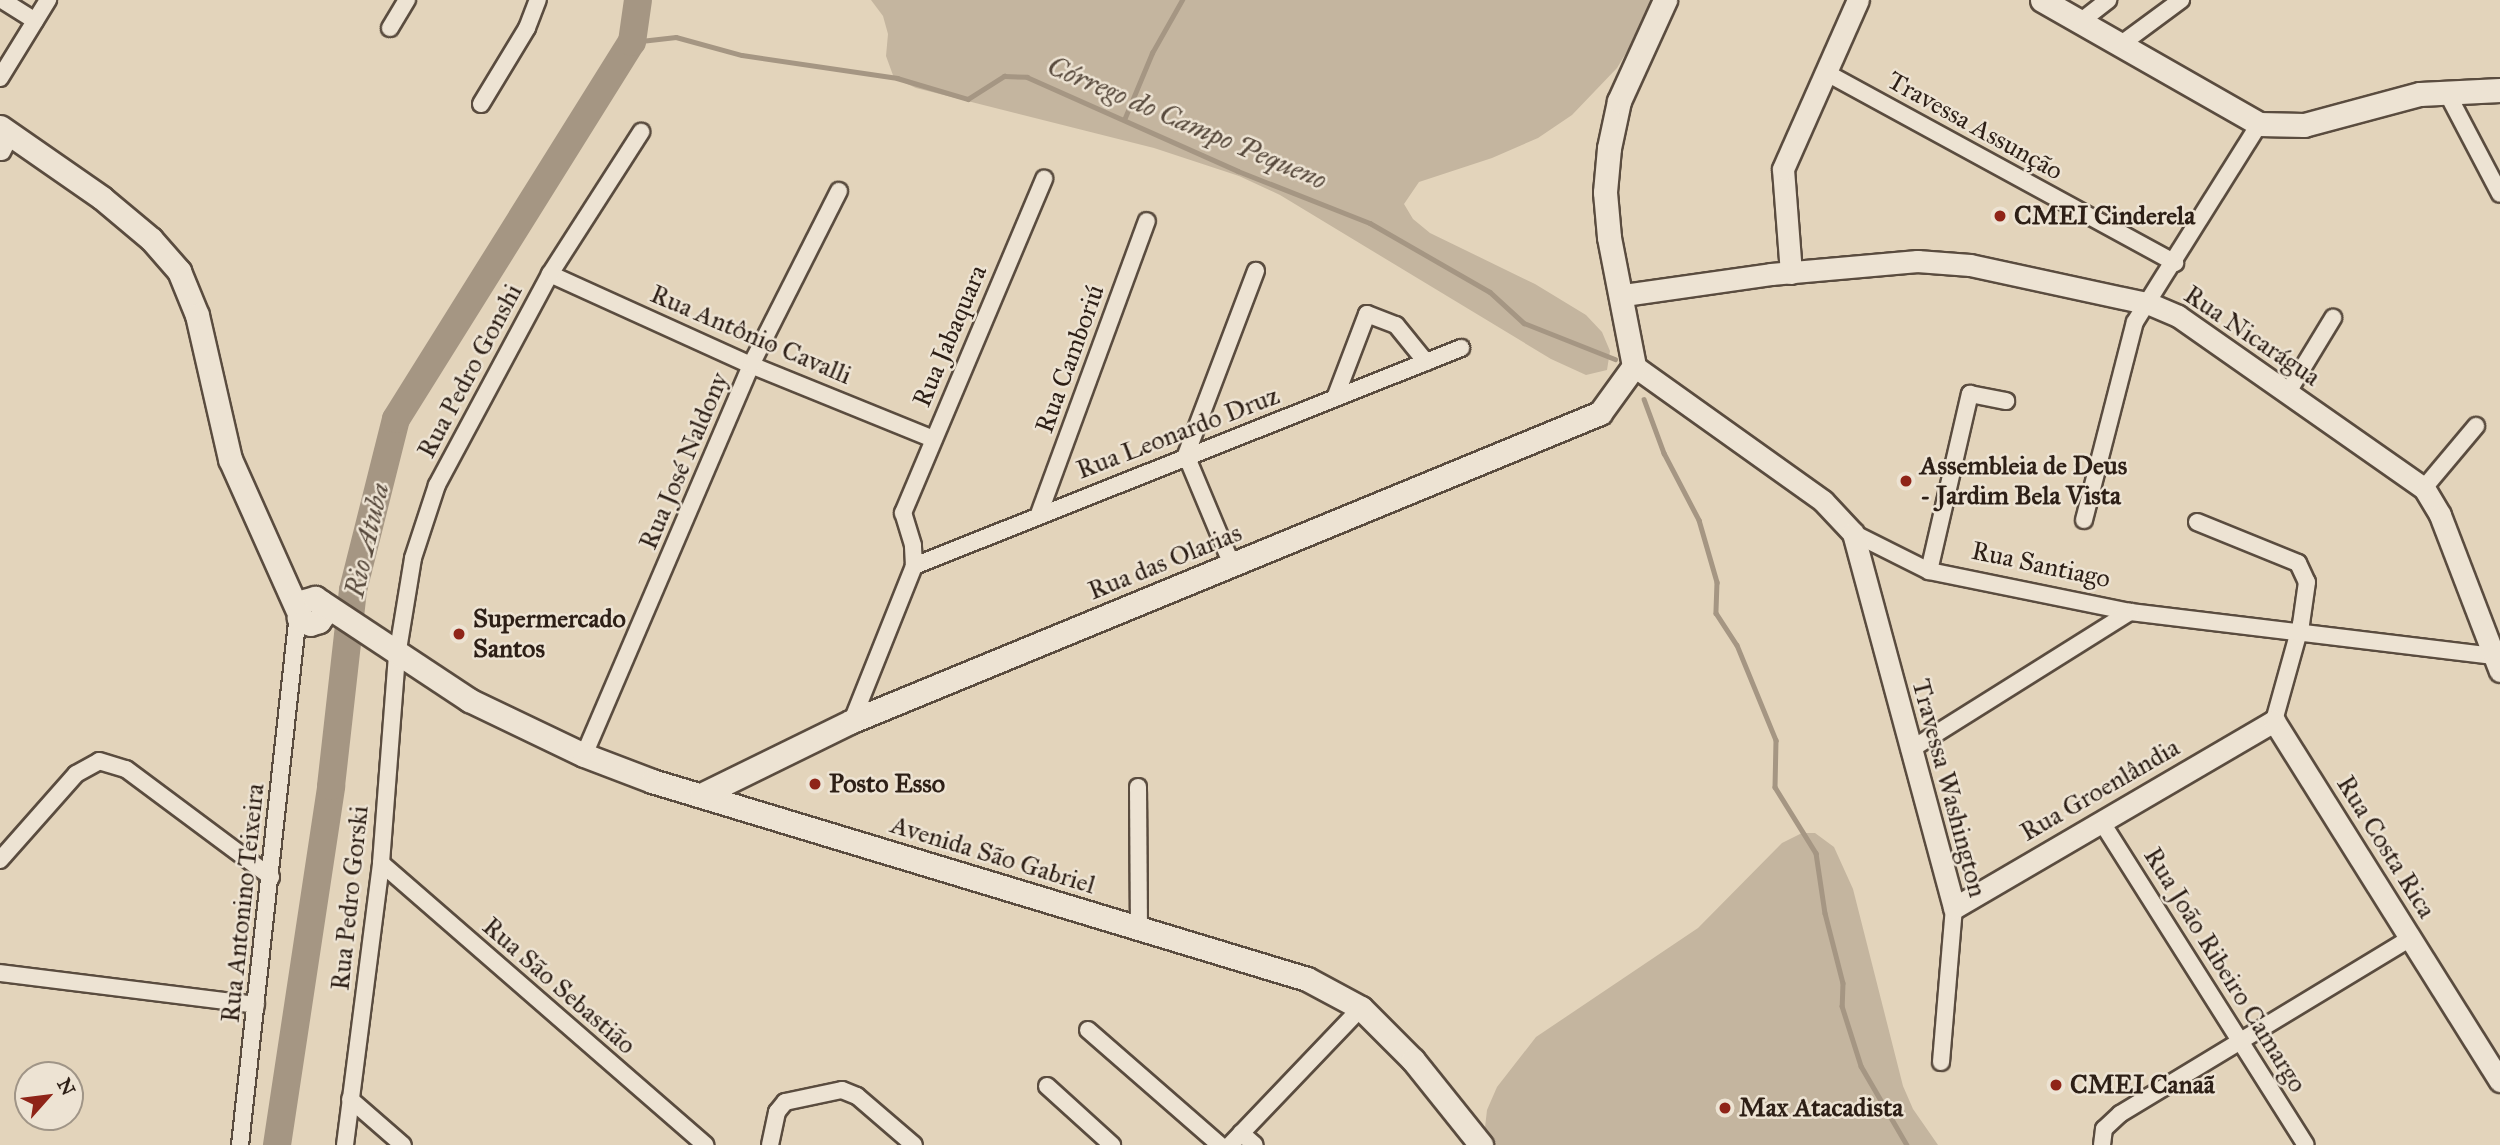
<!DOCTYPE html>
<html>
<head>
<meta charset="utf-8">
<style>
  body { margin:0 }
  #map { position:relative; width:2500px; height:1145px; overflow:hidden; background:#e3d4bb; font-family:"IM FELL Great Primer",serif }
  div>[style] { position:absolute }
  .green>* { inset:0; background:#c4b59f }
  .stream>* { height:4.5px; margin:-2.25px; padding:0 2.25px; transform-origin:2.25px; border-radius:2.25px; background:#a59683 }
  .river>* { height:28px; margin:-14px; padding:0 14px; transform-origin:14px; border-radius:14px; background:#a59683 }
  .roads { filter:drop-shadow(2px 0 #5a4c3f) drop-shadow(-2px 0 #5a4c3f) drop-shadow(0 2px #5a4c3f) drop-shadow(0 -2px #5a4c3f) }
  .minor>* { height:16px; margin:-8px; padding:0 8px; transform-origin:8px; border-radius:8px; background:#ede3d3 }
  .tertiary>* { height:21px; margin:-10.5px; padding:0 10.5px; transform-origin:10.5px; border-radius:10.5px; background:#ede3d3 }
  .secondary>* { height:23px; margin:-11.5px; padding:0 11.5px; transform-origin:11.5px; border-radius:11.5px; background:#ede3d3 }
  .dots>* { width:19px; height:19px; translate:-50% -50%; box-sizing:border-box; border:4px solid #ede3d3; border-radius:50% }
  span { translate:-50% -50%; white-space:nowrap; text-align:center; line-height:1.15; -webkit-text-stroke:5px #ede3d3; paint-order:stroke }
  .street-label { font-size:26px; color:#2d1f16 }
  .poi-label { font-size:26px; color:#2d1f16; font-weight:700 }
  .left { translate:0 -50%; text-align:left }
  .water-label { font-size:28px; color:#57493c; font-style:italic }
  .north { position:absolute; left:14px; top:1061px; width:70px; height:70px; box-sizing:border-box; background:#ede3d3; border:2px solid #a09587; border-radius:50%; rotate:62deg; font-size:19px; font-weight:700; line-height:28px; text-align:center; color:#2d1f16 }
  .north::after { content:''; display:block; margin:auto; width:24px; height:32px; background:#8f2418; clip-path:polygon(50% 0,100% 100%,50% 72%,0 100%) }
</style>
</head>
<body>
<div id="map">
  <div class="green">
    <i style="clip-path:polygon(871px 0,1658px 0,1617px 68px,1572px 115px,1538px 138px,1492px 158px,1419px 182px,1404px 204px,1413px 219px,1430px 233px,1535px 284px,1586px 315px,1602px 332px,1610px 351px,1607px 370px,1586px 375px,1551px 359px,1280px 195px,1239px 176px,1154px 148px,916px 88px,894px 78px,886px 56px,888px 34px,883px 16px)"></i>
    <i style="clip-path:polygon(1802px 833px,1815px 833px,1834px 847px,1853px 889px,1903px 1086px,1913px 1109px,1938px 1145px,1483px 1145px,1487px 1110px,1497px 1087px,1536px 1037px,1698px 928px,1782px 843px)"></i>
  </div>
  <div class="stream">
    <i style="left:632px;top:42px;width:44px;rotate:-6.5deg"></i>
    <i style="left:676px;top:37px;width:68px;rotate:15.3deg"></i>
    <i style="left:742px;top:55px;width:157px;rotate:8.4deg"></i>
    <i style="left:897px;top:78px;width:74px;rotate:16.5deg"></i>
    <i style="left:968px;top:99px;width:43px;rotate:-32.6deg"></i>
    <i style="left:1004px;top:76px;width:23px;rotate:2deg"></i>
    <i style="left:1027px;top:77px;width:231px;rotate:24deg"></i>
    <i style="left:1238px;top:171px;width:142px;rotate:21.5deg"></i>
    <i style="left:1370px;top:223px;width:138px;rotate:29.9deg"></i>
    <i style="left:1490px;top:292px;width:46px;rotate:42.4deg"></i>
    <i style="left:1524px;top:323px;width:98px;rotate:21.6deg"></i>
    <i style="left:1124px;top:120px;width:73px;rotate:-67.3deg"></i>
    <i style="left:1152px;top:53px;width:61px;rotate:-60.5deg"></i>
    <i style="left:1644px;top:399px;width:58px;rotate:69.7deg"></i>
    <i style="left:1664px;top:453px;width:76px;rotate:62.4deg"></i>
    <i style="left:1699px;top:520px;width:65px;rotate:73.8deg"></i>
    <i style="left:1717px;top:582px;width:31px;rotate:92deg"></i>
    <i style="left:1716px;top:613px;width:38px;rotate:57deg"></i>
    <i style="left:1737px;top:645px;width:103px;rotate:67.7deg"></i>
    <i style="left:1776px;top:740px;width:47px;rotate:91.2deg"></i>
    <i style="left:1775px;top:787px;width:78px;rotate:58.2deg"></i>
    <i style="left:1816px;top:853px;width:61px;rotate:81.5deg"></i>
    <i style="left:1825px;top:913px;width:72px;rotate:75.6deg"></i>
    <i style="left:1843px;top:983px;width:23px;rotate:92deg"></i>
    <i style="left:1842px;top:1006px;width:63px;rotate:72.4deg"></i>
    <i style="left:1861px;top:1066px;width:91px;rotate:59.8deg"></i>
  </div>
  <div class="river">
    <i style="left:277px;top:1145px;width:363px;rotate:-81.4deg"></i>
    <i style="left:331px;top:786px;width:197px;rotate:-83.6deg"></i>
    <i style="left:353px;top:590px;width:176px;rotate:-75.9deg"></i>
    <i style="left:396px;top:419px;width:445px;rotate:-58deg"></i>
    <i style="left:632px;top:42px;width:42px;rotate:-81.9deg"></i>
  </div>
  <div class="roads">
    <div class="minor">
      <i style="left:2px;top:0;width:39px;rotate:32deg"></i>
      <i style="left:2080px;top:22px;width:36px;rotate:-38deg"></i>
      <i style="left:390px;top:28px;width:33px;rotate:-59deg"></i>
      <i style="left:2120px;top:45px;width:76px;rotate:-36.4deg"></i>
      <i style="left:1825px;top:72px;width:399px;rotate:28.6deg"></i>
      <i style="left:0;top:78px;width:92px;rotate:-58.4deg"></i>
      <i style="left:2446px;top:91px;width:116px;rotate:62.3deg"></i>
      <i style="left:481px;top:104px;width:89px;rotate:-58.8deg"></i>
      <i style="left:527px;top:28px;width:30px;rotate:-69deg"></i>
      <i style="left:2px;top:152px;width:20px;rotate:-63deg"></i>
      <i style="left:550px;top:274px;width:221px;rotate:24.4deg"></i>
      <i style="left:751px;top:365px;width:196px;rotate:22.1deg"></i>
      <i style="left:2288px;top:392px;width:87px;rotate:-58.7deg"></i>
      <i style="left:1335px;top:398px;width:90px;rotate:-69.1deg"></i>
      <i style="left:1367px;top:314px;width:31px;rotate:21deg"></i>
      <i style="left:1396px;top:325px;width:48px;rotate:51deg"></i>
      <i style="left:2424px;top:488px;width:81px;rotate:-50deg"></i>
      <i style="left:1039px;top:514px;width:312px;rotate:-69.8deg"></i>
      <i style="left:2084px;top:520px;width:204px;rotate:-75.6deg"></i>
      <i style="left:2135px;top:322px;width:234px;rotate:-57.9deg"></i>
      <i style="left:2197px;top:522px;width:109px;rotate:22.1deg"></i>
      <i style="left:2298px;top:563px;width:21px;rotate:65deg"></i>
      <i style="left:2307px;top:582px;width:42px;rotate:98.1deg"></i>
      <i style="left:2301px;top:624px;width:101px;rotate:105.6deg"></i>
      <i style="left:1853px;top:533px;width:85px;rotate:26.6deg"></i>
      <i style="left:1929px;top:571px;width:205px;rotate:11.5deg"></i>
      <i style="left:2130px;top:612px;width:373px;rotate:6.9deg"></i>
      <i style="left:1232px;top:565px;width:119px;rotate:-112.7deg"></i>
      <i style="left:1186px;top:455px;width:197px;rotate:-69.2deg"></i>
      <i style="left:914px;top:566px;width:589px;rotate:-21.73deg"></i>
      <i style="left:1929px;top:571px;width:182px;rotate:-77deg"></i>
      <i style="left:1970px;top:394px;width:37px;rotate:11deg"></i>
      <i style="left:852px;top:721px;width:167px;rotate:-68.2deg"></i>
      <i style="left:914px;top:566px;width:21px;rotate:-93deg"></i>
      <i style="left:913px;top:545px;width:34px;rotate:-107deg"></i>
      <i style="left:903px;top:513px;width:363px;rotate:-67.1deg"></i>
      <i style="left:1910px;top:750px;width:260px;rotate:-32.1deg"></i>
      <i style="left:584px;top:755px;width:424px;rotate:-66.8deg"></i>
      <i style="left:751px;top:365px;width:195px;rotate:-63.2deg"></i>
      <i style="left:1138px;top:787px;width:141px;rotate:89.6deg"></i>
      <i style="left:2101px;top:821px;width:383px;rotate:57.7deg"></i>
      <i style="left:0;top:860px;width:115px;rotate:-48.5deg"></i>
      <i style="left:76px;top:774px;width:26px;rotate:-29deg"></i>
      <i style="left:99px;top:761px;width:28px;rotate:17deg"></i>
      <i style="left:126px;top:769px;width:181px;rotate:36.7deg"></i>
      <i style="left:381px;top:863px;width:430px;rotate:41deg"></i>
      <i style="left:0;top:973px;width:258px;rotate:7.1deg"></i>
      <i style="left:1088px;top:1030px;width:175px;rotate:41.1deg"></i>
      <i style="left:1941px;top:1062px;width:155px;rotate:-85.2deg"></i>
      <i style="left:1047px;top:1086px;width:88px;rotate:42.2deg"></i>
      <i style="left:350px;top:1099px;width:70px;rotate:41deg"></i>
      <i style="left:1241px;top:1133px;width:18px;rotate:41deg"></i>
      <i style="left:240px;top:1145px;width:534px;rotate:-83.77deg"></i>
      <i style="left:345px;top:1145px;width:284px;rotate:-82.7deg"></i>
      <i style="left:381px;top:863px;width:208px;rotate:-85.6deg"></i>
      <i style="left:397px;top:656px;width:99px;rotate:-80.7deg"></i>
      <i style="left:413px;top:558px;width:77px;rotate:-71.8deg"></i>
      <i style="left:437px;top:485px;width:239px;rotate:-61.8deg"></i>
      <i style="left:550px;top:274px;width:169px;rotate:-57.3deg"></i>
      <i style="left:770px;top:1145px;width:34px;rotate:-78deg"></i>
      <i style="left:777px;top:1112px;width:13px;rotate:-51deg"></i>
      <i style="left:785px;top:1102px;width:58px;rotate:-11.9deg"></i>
      <i style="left:842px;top:1090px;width:16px;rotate:22deg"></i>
      <i style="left:857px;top:1096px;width:75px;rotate:40.7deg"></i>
      <i style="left:1230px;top:1145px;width:190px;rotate:-46.3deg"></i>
      <i style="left:2102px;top:1145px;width:16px;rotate:-83deg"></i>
      <i style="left:2104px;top:1129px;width:22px;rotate:-43deg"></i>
      <i style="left:2120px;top:1114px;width:340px;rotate:-31.2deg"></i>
    </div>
    <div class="tertiary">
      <i style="left:1791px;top:273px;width:104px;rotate:-94.4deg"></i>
      <i style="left:1783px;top:169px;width:185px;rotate:-66.1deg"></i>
      <i style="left:1624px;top:295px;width:148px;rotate:-8.1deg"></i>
      <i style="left:1771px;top:274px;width:147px;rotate:-5.1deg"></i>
      <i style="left:1917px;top:261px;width:53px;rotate:4.3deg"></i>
      <i style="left:1970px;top:265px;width:184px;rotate:12.2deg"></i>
      <i style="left:2150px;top:304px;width:30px;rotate:23deg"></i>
      <i style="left:2178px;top:316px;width:300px;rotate:35deg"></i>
      <i style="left:2424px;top:488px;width:31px;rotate:59deg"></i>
      <i style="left:2440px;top:515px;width:167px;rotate:69deg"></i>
      <i style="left:1634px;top:366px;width:232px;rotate:35.5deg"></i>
      <i style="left:1823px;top:501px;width:44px;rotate:46.8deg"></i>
      <i style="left:1853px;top:533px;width:388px;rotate:74.9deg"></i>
      <i style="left:1954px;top:908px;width:371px;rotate:-30.3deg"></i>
      <i style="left:2274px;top:721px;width:425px;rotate:57.9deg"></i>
    </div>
    <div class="secondary">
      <i style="left:2042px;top:0;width:250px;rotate:29.7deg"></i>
      <i style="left:2259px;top:124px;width:45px;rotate:1.3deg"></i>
      <i style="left:2304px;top:125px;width:120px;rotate:-15deg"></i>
      <i style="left:2420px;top:94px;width:80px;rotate:-2.9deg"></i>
      <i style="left:0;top:127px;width:124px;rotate:34.8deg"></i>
      <i style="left:102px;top:198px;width:64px;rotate:39.9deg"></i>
      <i style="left:151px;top:239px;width:43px;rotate:48.8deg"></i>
      <i style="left:179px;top:271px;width:48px;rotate:67.8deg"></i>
      <i style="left:197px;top:315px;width:148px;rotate:77.1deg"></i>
      <i style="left:230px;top:459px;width:164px;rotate:65.9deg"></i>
      <i style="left:321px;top:602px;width:12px;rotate:76deg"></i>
      <i style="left:324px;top:614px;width:9px;rotate:126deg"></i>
      <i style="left:319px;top:621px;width:9px;rotate:162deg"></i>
      <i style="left:310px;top:624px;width:13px;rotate:-151deg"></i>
      <i style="left:299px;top:618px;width:16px;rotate:-86deg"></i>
      <i style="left:300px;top:602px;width:16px;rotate:-15deg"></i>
      <i style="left:315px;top:598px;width:185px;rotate:33.5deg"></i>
      <i style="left:469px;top:700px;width:127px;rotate:25.6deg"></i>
      <i style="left:584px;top:755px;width:73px;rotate:20.9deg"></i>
      <i style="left:652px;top:781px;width:684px;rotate:16.82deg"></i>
      <i style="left:1307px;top:979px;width:61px;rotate:28.2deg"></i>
      <i style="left:1361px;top:1008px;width:74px;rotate:45deg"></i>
      <i style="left:1413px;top:1060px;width:109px;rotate:51.3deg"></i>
      <i style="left:701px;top:795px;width:168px;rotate:-26.1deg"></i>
      <i style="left:852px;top:721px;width:809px;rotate:-22.38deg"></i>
      <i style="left:1600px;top:413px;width:58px;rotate:-54.1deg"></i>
      <i style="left:1634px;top:366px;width:131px;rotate:-101deg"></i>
      <i style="left:1609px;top:237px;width:45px;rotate:-95.1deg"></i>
      <i style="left:1605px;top:192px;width:44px;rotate:-84.8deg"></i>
      <i style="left:1609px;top:148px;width:48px;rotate:-78deg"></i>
      <i style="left:1619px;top:101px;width:111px;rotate:-65.5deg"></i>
    </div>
  </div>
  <div class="dots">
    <i style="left:2000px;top:216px;background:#8f2418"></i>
    <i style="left:1906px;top:481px;background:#8f2418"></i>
    <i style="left:459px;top:634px;background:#8f2418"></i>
    <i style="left:815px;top:784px;background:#8f2418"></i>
    <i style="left:2056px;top:1085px;background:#8f2418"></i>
    <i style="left:1725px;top:1108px;background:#8f2418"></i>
  </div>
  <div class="street-label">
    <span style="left:1975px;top:126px;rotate:29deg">Travessa Assunção</span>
    <span style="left:751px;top:335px;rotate:23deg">Rua Antônio Cavalli</span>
    <span style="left:950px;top:336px;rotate:-67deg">Rua Jabaquara</span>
    <span style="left:2252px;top:336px;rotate:34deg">Rua Nicarágua</span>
    <span style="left:1070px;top:359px;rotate:-70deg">Rua Camboriú</span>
    <span style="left:470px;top:371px;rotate:-62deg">Rua Pedro Gonshi</span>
    <span style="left:1178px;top:433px;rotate:-21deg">Rua Leonardo Druz</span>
    <span style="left:684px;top:461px;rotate:-67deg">Rua José Naldony</span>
    <span style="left:1165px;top:562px;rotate:-22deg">Rua das Olarias</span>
    <span style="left:2041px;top:565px;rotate:12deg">Rua Santiago</span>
    <span style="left:1949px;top:788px;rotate:75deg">Travessa Washington</span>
    <span style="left:2100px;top:790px;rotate:-30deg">Rua Groenlândia</span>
    <span style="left:2386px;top:847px;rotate:58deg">Rua Costa Rica</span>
    <span style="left:993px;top:855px;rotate:17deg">Avenida São Gabriel</span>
    <span style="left:350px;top:898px;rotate:-84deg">Rua Pedro Gorski</span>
    <span style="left:243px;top:903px;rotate:-84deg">Rua Antonino Teixeira</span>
    <span style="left:2225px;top:970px;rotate:58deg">Rua João Ribeiro Camargo</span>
    <span style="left:559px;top:986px;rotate:41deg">Rua São Sebastião</span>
  </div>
  <div class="poi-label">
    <span class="left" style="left:2014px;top:216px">CMEI Cinderela</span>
    <span class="left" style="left:1920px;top:481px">Assembleia de Deus<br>- Jardim Bela Vista</span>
    <span class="left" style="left:473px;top:634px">Supermercado<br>Santos</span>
    <span class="left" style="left:829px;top:784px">Posto Esso</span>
    <span class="left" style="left:2070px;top:1085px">CMEI Canaã</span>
    <span class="left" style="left:1739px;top:1108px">Max Atacadista</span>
  </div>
  <div class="water-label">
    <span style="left:1187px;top:123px;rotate:23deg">Córrego do Campo Pequeno</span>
    <span style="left:367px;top:540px;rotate:-77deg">Rio Atuba</span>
  </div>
  <div class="north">N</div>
</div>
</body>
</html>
